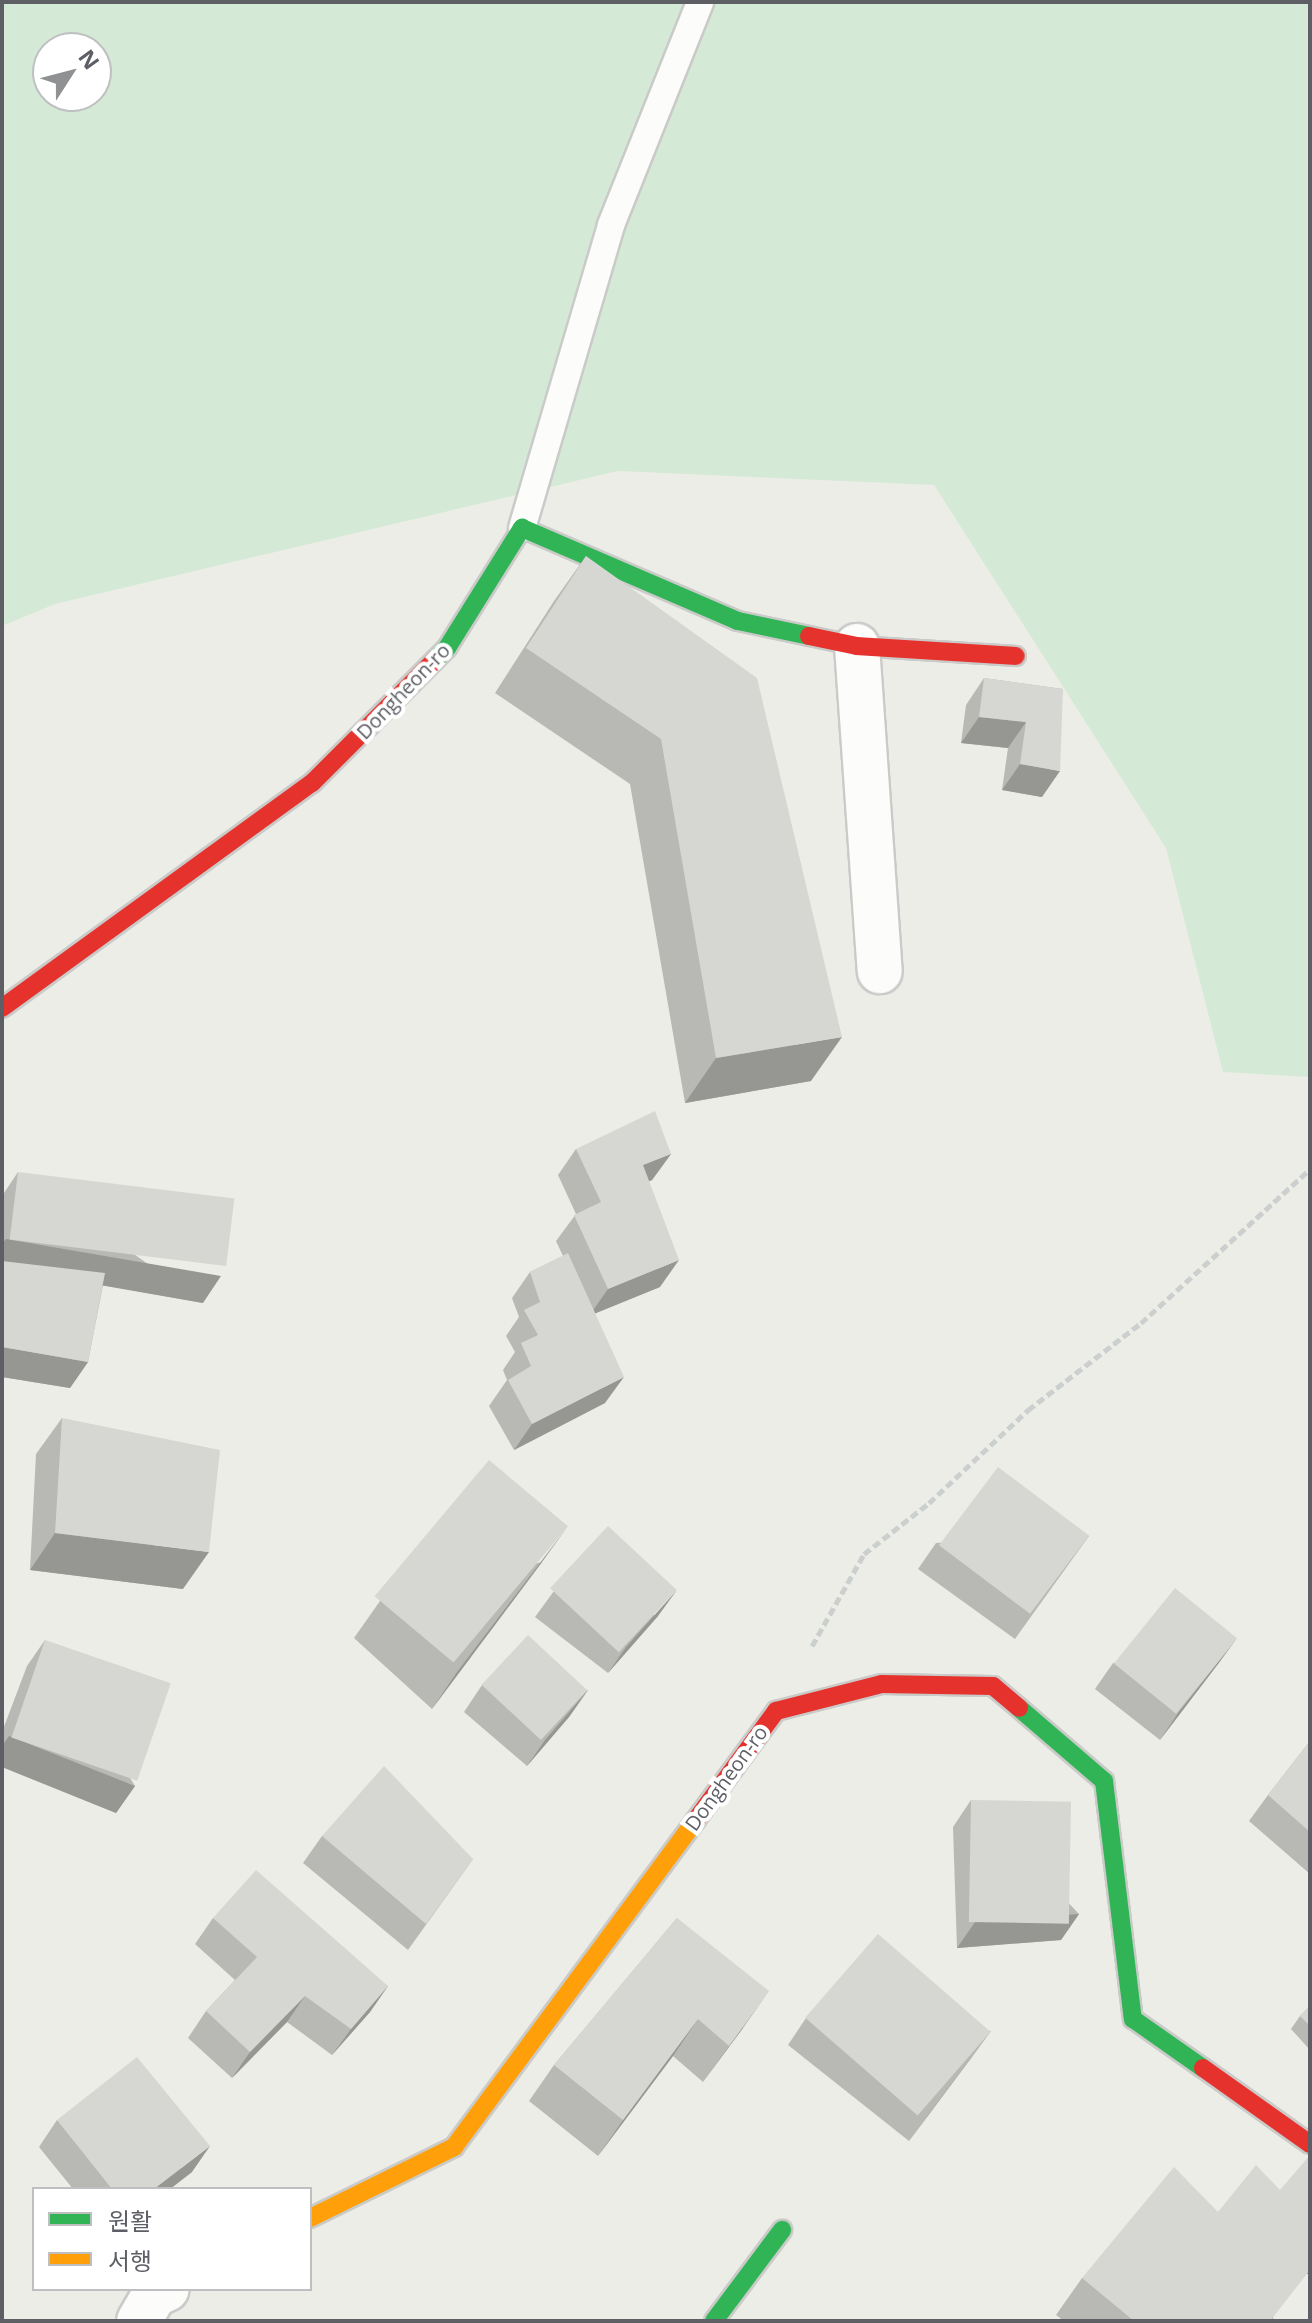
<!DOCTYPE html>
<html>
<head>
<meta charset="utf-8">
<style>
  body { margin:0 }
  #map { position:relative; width:1312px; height:2323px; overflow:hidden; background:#edede7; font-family:"Open Sans","Noto Sans KR",sans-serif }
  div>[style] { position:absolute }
  .green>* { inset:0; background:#d5ead6 }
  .path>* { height:5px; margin-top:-2.5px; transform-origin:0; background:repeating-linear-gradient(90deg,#cbcfce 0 8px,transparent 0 12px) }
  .roads { filter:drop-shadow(2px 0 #cacbc9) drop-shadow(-2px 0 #cacbc9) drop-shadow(0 2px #cacbc9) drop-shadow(0 -2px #cacbc9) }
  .lane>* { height:26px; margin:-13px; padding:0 13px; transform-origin:13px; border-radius:13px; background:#fcfcfb }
  .street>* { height:44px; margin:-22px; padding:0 22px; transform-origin:22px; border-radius:22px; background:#fcfcfb }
  .fast>* { height:18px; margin:-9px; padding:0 9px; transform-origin:9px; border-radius:9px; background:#30b455 }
  .slow>* { height:18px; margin:-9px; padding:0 9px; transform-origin:9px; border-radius:9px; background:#ff9f0a }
  .jam>* { height:18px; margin:-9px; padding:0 9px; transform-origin:9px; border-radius:9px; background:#e5322d }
  .wall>* { inset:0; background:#b8b8b5 }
  .shaded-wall>* { inset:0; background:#969693; transform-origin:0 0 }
  .building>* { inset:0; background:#d6d6d2; transform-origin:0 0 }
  span { translate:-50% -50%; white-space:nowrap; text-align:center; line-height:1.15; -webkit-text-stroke:8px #fff; paint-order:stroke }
  .street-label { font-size:20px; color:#5d5f65 }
  .frame { position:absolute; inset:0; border:4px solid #5d5f65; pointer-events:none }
  .legend { position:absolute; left:32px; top:2187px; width:280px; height:104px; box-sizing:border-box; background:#fff; border:2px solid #bebfc1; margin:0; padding:10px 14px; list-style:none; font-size:24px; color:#5d5f65 }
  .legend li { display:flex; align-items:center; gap:16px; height:40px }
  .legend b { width:40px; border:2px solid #bebfc1 }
  .north { position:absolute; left:32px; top:32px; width:80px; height:80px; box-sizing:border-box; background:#fff; border:2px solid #bebfc1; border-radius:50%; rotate:54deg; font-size:22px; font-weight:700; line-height:32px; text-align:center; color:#5d5f65 }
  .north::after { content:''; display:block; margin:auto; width:28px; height:36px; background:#8f9192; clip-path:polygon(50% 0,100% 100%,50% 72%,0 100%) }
</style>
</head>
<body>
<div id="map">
  <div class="green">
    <i style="clip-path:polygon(evenodd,2px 2px,1310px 2px,1310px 1077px,1223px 1072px,1166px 848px,934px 485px,618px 471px,55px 604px,2px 626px,2px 2px,48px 48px,96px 48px,96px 96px,48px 96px,48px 48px)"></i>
  </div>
  <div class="path">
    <i style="left:812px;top:1646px;width:106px;rotate:-60.5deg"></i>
    <i style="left:864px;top:1554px;width:83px;rotate:-38.1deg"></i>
    <i style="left:929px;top:1503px;width:136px;rotate:-43.2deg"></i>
    <i style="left:1028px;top:1410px;width:143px;rotate:-37.6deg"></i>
    <i style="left:1141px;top:1323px;width:229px;rotate:-42.3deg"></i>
  </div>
  <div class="roads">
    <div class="lane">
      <i style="left:522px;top:528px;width:316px;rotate:-73.6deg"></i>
      <i style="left:611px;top:225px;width:240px;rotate:-68.2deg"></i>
    </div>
    <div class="street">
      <i style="left:857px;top:646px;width:326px;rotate:86deg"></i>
      <i style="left:139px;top:2321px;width:30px;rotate:-60deg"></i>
      <i style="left:154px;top:2295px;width:14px;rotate:-25deg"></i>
    </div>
    <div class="fast">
      <i style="left:436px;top:659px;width:16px;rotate:-45deg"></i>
      <i style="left:447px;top:648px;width:142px;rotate:-58deg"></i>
      <i style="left:522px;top:528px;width:235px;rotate:23.3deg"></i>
      <i style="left:738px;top:621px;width:73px;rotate:11.9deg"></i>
      <i style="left:1019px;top:1708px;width:112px;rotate:40.7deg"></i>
      <i style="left:1104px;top:1781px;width:240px;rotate:83.1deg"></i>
      <i style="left:1133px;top:2019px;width:85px;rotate:35deg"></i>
      <i style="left:714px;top:2321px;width:114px;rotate:-53.2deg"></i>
    </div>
    <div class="slow">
      <i style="left:310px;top:2218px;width:161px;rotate:-26.2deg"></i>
      <i style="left:454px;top:2147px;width:405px;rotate:-53.5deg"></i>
    </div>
    <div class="jam">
      <i style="left:809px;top:636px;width:49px;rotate:11.8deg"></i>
      <i style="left:857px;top:646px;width:159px;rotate:3.6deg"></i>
      <i style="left:2px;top:1008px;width:383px;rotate:-36deg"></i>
      <i style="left:312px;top:783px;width:175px;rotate:-45deg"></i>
      <i style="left:695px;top:1821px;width:137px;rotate:-53.6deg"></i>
      <i style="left:776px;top:1711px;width:109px;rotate:-14.3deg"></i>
      <i style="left:882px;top:1684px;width:111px;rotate:1deg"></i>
      <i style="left:993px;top:1686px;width:34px;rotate:40deg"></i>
      <i style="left:1203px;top:2068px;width:131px;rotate:35.4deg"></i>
    </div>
  </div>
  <div class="wall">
    <i style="clip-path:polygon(586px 556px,811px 1081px,685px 1103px,630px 784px,495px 693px,554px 601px)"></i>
    <i style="clip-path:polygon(984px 678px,1063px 689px,1042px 797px,1002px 790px,1008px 748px,961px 743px,966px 705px)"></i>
    <i style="clip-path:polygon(576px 1149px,671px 1154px,652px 1180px,649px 1181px,660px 1287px,595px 1313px,605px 1403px,514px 1450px,489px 1406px,507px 1380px,503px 1370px,515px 1352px,506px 1336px,519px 1317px,512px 1298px,530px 1272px,563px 1256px,556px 1241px,576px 1214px,558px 1175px)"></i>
    <i style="clip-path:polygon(18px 1172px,203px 1303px,103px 1285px,88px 1362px,70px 1388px,2px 1377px,2px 1196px)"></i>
    <i style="clip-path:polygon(62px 1418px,183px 1589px,30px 1570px,36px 1454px)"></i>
    <i style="clip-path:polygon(1089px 1536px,1015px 1639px,918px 1569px,936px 1543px)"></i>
    <i style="clip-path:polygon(542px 1562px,432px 1709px,354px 1638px,380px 1601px)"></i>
    <i style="clip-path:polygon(554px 1591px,658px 1616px,608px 1673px,535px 1617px)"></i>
    <i style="clip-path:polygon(1237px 1638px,1218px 1664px,1160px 1740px,1095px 1689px,1113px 1663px)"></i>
    <i style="clip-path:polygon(45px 1640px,135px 1786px,116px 1813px,2px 1767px,2px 1732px,27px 1666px)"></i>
    <i style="clip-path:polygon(482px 1685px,588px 1690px,569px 1717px,527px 1766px,464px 1712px)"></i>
    <i style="clip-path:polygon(1310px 1741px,1310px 1874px,1249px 1821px,1268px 1795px)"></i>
    <i style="clip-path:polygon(971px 1800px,1079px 1914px,1061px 1940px,957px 1948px,953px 1827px)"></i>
    <i style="clip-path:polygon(322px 1836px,473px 1859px,408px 1950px,303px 1863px)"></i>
    <i style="clip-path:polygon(213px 1918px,388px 1986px,370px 2012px,332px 2055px,287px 2022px,232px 2078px,188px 2038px,206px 2011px,235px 1980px,195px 1944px)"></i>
    <i style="clip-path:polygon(677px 1918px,743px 2028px,703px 2082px,673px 2056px,598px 2156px,529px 2101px,554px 2065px)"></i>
    <i style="clip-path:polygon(1310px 2006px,1310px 2050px,1291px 2029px,1300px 2016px)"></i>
    <i style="clip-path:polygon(806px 2018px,991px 2031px,909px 2141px,788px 2045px)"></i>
    <i style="clip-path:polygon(57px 2120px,192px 2172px,170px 2189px,73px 2189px,39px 2147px)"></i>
    <i style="clip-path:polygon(1280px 2190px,1273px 2321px,1064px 2321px,1056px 2315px,1082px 2278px,1218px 2212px)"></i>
  </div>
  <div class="shaded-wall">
    <i style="clip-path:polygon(979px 717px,1026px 722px,1008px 748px,961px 743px)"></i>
    <i style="clip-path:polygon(1020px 764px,1060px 771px,1042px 797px,1002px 790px)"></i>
    <i style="clip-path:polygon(842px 1037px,811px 1081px,685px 1103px,716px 1058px)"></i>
    <i style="clip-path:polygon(671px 1154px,652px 1180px,625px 1191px,643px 1165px)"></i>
    <i style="clip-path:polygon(6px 1239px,221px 1276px,203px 1303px,2px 1268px,2px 1244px)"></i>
    <i style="clip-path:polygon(679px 1260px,660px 1287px,589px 1316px,608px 1289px)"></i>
    <i style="clip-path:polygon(2px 1347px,88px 1362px,70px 1388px,2px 1377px)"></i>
    <i style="clip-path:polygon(624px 1377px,605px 1403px,514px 1450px,532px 1424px)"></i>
    <i style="clip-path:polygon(568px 1526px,542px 1562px,432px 1709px,457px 1672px)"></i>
    <i style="clip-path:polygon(55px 1533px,209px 1552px,183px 1589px,30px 1570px)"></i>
    <i style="clip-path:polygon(677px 1590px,658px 1616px,608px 1673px,626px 1647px)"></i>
    <i style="clip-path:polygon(1237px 1638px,1218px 1664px,1160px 1740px,1178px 1713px)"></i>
    <i style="clip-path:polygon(588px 1690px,569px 1717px,527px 1766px,545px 1740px)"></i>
    <i style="clip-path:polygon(9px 1736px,135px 1786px,116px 1813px,2px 1767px,2px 1746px)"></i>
    <i style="clip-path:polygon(1079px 1914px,1061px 1940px,957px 1948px,975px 1922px)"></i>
    <i style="clip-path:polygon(388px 1986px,370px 2012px,332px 2055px,351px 2029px)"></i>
    <i style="clip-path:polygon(769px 1991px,743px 2028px,703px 2082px,729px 2046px)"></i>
    <i style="clip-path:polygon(305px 1996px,287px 2022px,232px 2078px,250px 2052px)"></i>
    <i style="clip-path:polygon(698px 2019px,673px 2056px,598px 2156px,623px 2120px)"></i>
    <i style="clip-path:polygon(991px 2031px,972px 2057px,909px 2141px,928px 2115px)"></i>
    <i style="clip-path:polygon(210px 2146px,192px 2172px,170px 2189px,154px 2189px)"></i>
    <i style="left:1310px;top:2270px;width:4px;height:65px;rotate:90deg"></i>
  </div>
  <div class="building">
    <i style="clip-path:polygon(586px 556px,757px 678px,842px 1037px,716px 1058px,661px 739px,526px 648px)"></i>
    <i style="clip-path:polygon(984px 678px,1063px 689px,1060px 771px,1020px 764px,1026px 722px,979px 717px)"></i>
    <i style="clip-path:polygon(655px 1111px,671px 1154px,643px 1165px,679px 1260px,608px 1289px,574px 1215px,601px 1202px,576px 1149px)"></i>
    <i style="left:18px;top:1172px;width:218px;height:68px;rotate:7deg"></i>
    <i style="clip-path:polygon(568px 1253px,624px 1377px,532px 1424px,508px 1380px,531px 1366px,521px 1343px,538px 1335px,524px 1310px,540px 1302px,530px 1272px)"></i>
    <i style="clip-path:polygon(2px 1261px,105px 1273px,88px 1362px,2px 1347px)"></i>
    <i style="clip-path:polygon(62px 1418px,220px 1450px,209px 1552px,55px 1533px)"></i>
    <i style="left:489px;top:1460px;width:103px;height:178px;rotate:40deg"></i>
    <i style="left:998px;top:1467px;width:114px;height:98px;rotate:37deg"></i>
    <i style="left:608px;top:1526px;width:94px;height:85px;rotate:43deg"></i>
    <i style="left:1175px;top:1588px;width:80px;height:97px;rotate:39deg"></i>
    <i style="left:528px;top:1635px;width:81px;height:68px;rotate:43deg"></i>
    <i style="left:45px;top:1640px;width:133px;height:103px;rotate:19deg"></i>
    <i style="clip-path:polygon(1310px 1741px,1310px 1832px,1268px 1795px)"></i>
    <i style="clip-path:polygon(384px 1766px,473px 1859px,426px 1924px,322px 1836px)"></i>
    <i style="left:971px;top:1800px;width:100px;height:122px;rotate:1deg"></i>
    <i style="clip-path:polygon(256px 1870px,388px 1986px,351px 2029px,305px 1996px,250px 2052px,206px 2011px,257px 1957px,213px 1918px)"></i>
    <i style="clip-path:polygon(677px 1918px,769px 1991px,729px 2046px,698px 2019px,623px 2120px,554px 2065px)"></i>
    <i style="left:878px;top:1934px;width:149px;height:111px;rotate:41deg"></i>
    <i style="clip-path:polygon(1310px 2006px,1310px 2026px,1300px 2016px)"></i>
    <i style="clip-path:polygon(137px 2057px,210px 2146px,154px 2189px,112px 2189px,57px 2120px)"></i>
    <i style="clip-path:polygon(1310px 2155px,1310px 2270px,1270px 2321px,1134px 2321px,1082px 2278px,1174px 2167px,1218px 2212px,1256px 2165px,1280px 2190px)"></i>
  </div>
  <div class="street-label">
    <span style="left:403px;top:691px;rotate:-46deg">Dongheon-ro</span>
    <span style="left:726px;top:1778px;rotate:-54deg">Dongheon-ro</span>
  </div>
  <div class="frame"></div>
  <ul class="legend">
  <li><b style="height:10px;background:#30b455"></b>원활</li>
  <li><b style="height:10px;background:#ff9f0a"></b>서행</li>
  </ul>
  <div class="north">N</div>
</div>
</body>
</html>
